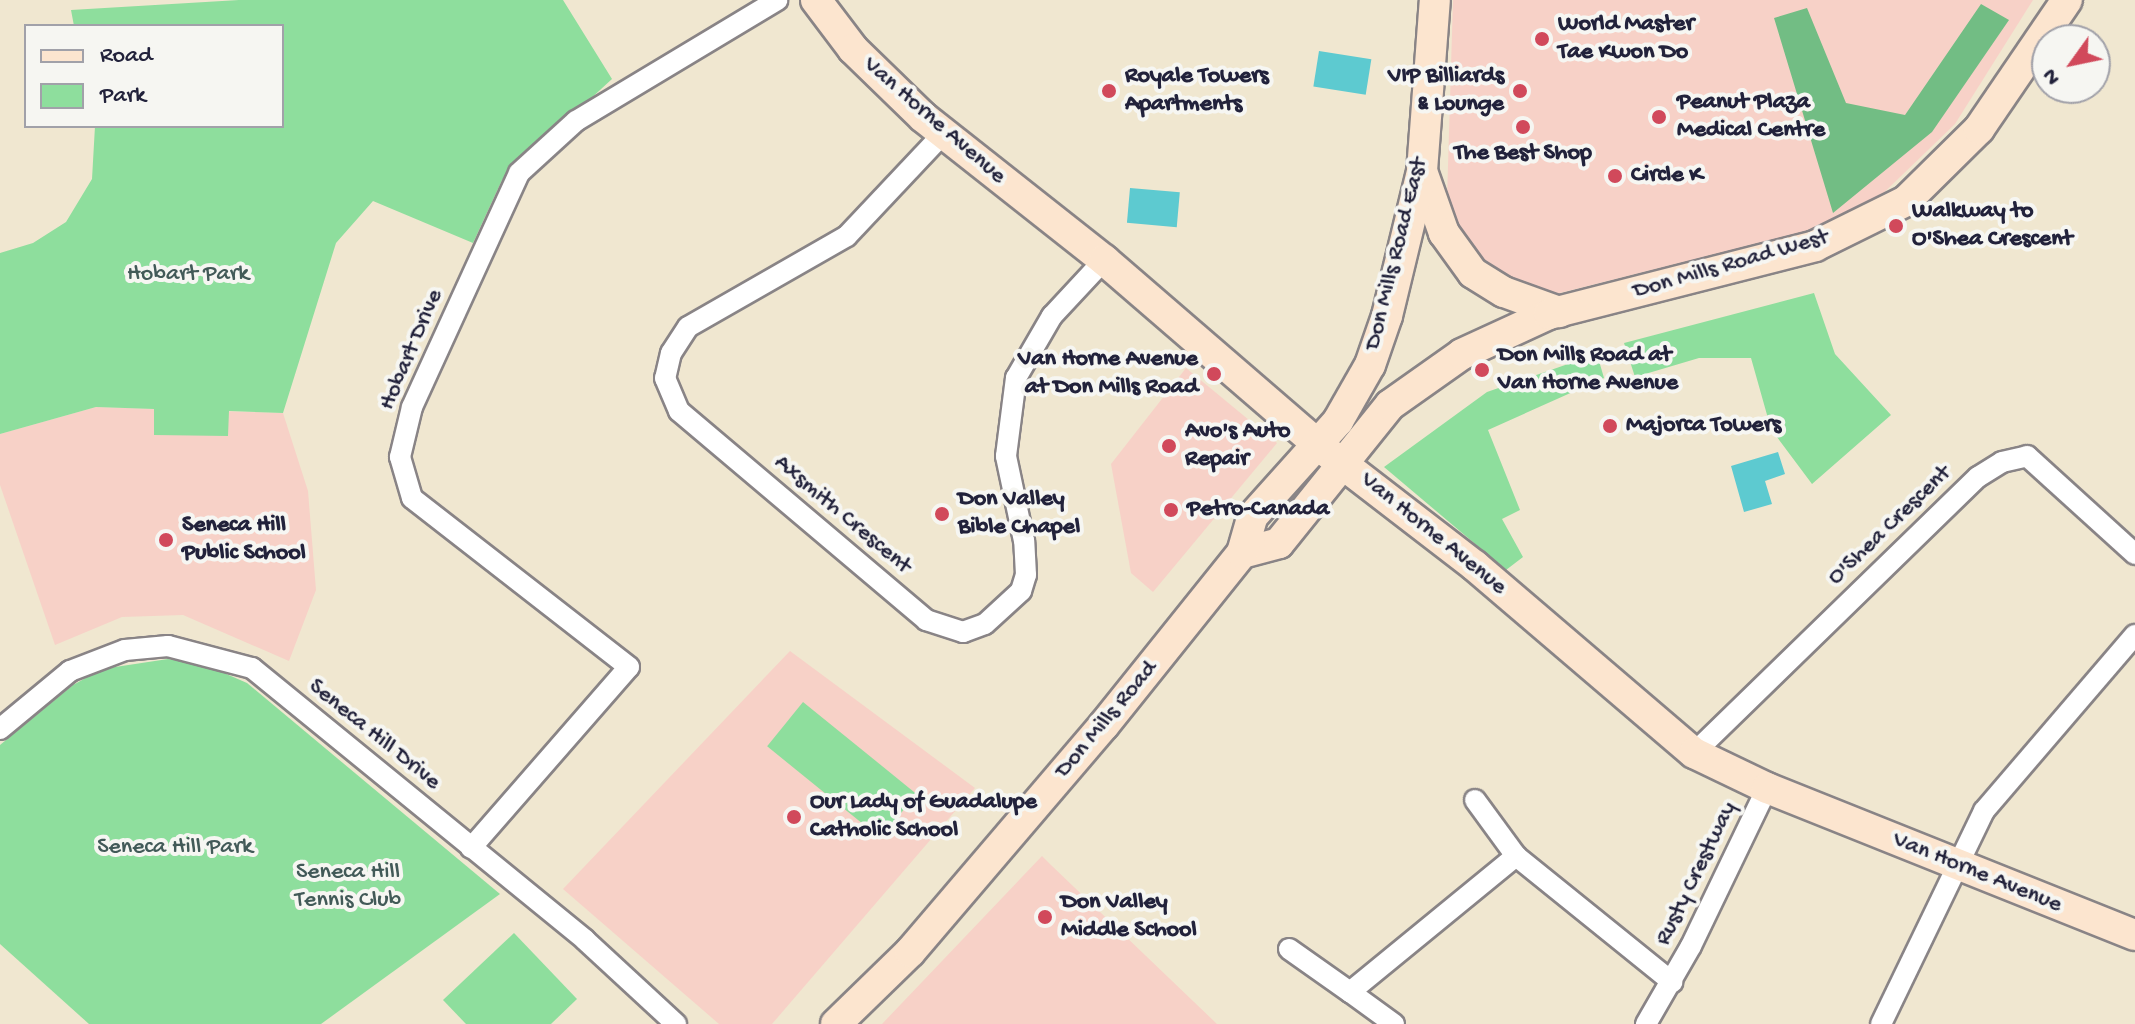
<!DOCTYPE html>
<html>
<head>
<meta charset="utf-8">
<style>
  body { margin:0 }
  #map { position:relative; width:2135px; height:1024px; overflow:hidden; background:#f0e7d0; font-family:"Gochi Hand",sans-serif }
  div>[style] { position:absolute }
  .built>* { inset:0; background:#f7d1c7 }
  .green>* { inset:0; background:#8ede9d; transform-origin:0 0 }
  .forest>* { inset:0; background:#72bd84 }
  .water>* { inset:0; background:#5dcad0; transform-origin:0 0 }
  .roads { filter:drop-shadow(2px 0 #898486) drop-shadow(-2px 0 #898486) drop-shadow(0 2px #898486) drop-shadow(0 -2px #898486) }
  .street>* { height:20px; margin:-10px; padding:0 10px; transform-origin:10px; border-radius:10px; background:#fff }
  .secondary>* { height:30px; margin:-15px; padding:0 15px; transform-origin:15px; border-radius:15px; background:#fce5cf }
  .dots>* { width:22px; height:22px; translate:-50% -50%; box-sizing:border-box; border:4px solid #f6f6f2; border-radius:50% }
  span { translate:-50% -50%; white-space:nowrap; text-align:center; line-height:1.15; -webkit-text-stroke:8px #f6f6f2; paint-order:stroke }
  .poi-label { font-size:24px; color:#22223b; font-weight:700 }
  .left { translate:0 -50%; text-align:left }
  .right { translate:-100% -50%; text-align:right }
  .street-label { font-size:24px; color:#22223b }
  .park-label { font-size:24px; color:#425a58 }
  .legend { position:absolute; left:24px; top:24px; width:260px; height:104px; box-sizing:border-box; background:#f6f6f2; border:2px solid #a1a1a9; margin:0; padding:10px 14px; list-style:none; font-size:24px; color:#22223b }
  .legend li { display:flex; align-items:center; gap:16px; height:40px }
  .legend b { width:40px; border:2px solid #a1a1a9 }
  .north { position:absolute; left:2031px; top:24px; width:80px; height:80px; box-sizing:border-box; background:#f6f6f2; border:2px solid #a1a1a9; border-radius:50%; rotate:237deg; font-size:22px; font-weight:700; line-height:32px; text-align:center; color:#22223b }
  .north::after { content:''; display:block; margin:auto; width:28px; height:36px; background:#d1495b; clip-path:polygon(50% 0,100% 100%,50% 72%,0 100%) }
</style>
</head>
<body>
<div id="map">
  <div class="built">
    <i style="clip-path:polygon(1453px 0,2033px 0,1955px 124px,1870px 206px,1815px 229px,1540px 298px,1498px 282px,1455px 235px,1447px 199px)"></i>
    <i style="clip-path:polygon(1186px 368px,1277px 443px,1153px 592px,1131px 573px,1111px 464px)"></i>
    <i style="clip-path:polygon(96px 407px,283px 413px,308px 491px,316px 590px,289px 661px,183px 615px,122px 617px,55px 645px,0 485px,0 434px)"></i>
    <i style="clip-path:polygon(790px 651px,975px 788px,772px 1024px,719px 1024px,563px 889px)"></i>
    <i style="clip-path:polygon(1042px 856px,1051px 865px,1217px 1024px,882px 1024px)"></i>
  </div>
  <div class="green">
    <i style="clip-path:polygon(239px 0,563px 0,612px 79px,502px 180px,473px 243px,373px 201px,336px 243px,283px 413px,229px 411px,228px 436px,154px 435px,154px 409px,96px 407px,0 434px,0 253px,33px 243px,66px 222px,92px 179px,95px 126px,282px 126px,282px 26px,74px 26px,71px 10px)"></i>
    <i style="clip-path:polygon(1814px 293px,1835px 354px,1891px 415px,1812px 484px,1771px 429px,1751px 358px,1699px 358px,1635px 377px,1624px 343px)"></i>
    <i style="clip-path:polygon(1597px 354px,1604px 378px,1488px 430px,1520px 510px,1502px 519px,1523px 557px,1506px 570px,1384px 467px,1487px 392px)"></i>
    <i style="clip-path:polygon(168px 659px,208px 666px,247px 683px,500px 894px,321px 1024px,89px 1024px,0 944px,0 745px,73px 685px,102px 669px)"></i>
    <i style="left:803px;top:702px;width:146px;height:57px;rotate:39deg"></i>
    <i style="clip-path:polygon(514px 933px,577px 999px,551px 1024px,466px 1024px,443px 1000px)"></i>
  </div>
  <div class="forest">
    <i style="clip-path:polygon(1981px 4px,2009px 20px,1932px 132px,1833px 213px,1774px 18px,1807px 8px,1846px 103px,1905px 115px)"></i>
  </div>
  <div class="water">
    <i style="left:1319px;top:51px;width:53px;height:36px;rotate:9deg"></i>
    <i style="left:1130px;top:188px;width:50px;height:35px;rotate:5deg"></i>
    <i style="clip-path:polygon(1778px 452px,1785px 474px,1765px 481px,1772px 504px,1744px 512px,1731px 466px)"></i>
  </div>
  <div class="roads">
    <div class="street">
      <i style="left:943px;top:134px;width:140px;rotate:133.3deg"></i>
      <i style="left:847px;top:236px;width:183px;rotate:150.2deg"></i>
      <i style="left:688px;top:327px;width:31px;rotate:123deg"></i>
      <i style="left:671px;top:353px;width:26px;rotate:103deg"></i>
      <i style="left:665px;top:378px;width:36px;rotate:67deg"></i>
      <i style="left:679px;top:411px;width:324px;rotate:40.2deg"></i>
      <i style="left:926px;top:620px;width:39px;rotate:18deg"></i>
      <i style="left:963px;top:632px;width:23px;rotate:-20deg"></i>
      <i style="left:985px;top:624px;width:49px;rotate:-42.5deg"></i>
      <i style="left:1021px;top:591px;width:17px;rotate:-73deg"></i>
      <i style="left:1026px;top:575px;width:34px;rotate:-93deg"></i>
      <i style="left:1024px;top:541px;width:87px;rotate:-102deg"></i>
      <i style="left:1006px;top:456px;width:79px;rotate:-82.7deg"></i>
      <i style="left:1016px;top:378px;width:72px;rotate:-59.9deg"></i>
      <i style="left:1052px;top:316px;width:76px;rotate:-47.1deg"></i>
      <i style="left:0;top:729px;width:91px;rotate:-39.6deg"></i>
      <i style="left:70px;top:671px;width:59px;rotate:-20.9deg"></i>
      <i style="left:125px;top:650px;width:43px;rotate:-5.3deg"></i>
      <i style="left:168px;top:646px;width:87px;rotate:14.7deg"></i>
      <i style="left:252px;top:668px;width:430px;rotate:39.2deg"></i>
      <i style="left:585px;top:940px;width:124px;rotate:42.7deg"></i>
      <i style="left:1694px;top:753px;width:396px;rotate:-44.2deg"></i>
      <i style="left:1978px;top:477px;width:28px;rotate:-32deg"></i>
      <i style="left:2002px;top:462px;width:26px;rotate:-13deg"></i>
      <i style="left:2027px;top:456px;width:146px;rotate:42.2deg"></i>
      <i style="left:1475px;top:800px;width:69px;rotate:53.8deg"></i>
      <i style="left:471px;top:848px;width:240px;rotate:-48.9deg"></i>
      <i style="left:629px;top:667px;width:275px;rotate:-142.1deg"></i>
      <i style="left:412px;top:498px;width:43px;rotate:-106.3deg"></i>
      <i style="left:400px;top:457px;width:51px;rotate:-76.5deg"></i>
      <i style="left:412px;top:407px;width:257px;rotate:-65.4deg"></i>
      <i style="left:519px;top:173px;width:77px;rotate:-42.4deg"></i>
      <i style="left:576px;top:121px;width:235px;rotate:-31deg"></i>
      <i style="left:1289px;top:949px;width:75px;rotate:35.2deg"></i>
      <i style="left:1394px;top:1024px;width:54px;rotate:-144deg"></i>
      <i style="left:1350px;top:992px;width:215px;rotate:-39.3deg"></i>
      <i style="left:1516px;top:856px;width:201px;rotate:38.9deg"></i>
      <i style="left:1646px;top:1024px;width:90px;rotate:-60deg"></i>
      <i style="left:1691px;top:946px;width:175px;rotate:-64.3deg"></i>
      <i style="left:1881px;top:1024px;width:237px;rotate:-64.2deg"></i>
      <i style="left:1984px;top:811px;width:232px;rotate:-49.4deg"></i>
    </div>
    <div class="secondary">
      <i style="left:816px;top:0;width:61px;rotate:52.9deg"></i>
      <i style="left:853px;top:49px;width:98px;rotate:44.2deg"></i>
      <i style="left:923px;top:117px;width:231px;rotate:38.3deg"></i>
      <i style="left:1104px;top:260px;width:283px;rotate:40.8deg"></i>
      <i style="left:1318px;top:445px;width:198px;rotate:37.6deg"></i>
      <i style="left:1475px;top:566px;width:288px;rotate:40.5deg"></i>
      <i style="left:1694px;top:753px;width:81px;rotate:25.6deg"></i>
      <i style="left:1767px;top:788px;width:396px;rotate:21.8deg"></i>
      <i style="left:1422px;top:171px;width:66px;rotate:70.5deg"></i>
      <i style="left:1444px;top:233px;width:49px;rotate:54.1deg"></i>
      <i style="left:1473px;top:273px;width:36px;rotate:32deg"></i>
      <i style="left:1504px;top:292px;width:59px;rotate:20deg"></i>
      <i style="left:1242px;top:553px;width:38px;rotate:-15deg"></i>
      <i style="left:1279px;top:543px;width:177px;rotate:-51.2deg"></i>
      <i style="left:1390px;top:405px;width:88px;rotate:-35.3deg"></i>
      <i style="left:1462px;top:354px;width:96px;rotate:-24.7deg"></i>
      <i style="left:1549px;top:314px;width:275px;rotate:-14.3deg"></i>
      <i style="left:1815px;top:246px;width:102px;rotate:-26.3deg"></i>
      <i style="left:1906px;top:201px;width:103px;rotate:-44.6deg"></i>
      <i style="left:1979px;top:129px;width:156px;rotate:-55.7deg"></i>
      <i style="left:836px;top:1024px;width:103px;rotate:-44.2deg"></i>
      <i style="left:910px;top:952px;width:299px;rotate:-49.5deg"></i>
      <i style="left:1104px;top:725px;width:221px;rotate:-51.3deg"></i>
      <i style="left:1242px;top:553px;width:37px;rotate:-74deg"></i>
      <i style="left:1252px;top:517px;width:129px;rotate:-48.1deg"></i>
      <i style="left:1338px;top:421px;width:64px;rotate:-60.3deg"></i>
      <i style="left:1370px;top:365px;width:52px;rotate:-70.9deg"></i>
      <i style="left:1387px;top:316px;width:149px;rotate:-76.4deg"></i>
      <i style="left:1422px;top:171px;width:171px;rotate:-85.7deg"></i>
    </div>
  </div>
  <div class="dots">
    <i style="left:1542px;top:39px;background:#d1495b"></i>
    <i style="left:1109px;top:91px;background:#d1495b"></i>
    <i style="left:1520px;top:91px;background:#d1495b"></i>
    <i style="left:1659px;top:117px;background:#d1495b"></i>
    <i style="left:1523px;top:127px;background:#d1495b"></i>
    <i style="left:1615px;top:176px;background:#d1495b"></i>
    <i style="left:1896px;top:226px;background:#d1495b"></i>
    <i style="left:1482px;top:370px;background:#d1495b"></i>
    <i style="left:1214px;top:374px;background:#d1495b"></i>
    <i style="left:1610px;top:426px;background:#d1495b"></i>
    <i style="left:1169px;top:446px;background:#d1495b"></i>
    <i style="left:1171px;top:510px;background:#d1495b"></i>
    <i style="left:942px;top:514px;background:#d1495b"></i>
    <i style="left:166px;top:540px;background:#d1495b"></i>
    <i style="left:794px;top:817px;background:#d1495b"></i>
    <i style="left:1045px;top:917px;background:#d1495b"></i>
  </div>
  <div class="poi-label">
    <span class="left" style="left:1558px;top:39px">World Master<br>Tae Kwon Do</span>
    <span class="left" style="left:1125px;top:91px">Royale Towers<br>Apartments</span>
    <span class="right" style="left:1504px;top:91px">VIP Billiards<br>&amp; Lounge</span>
    <span class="left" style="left:1677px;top:117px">Peanut Plaza<br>Medical Centre</span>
    <span style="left:1523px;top:154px">The Best Shop</span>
    <span class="left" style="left:1631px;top:176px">Circle K</span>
    <span class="left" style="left:1912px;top:226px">Walkway to<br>O'Shea Crescent</span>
    <span class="left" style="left:1498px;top:370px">Don Mills Road at<br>Van Horne Avenue</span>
    <span class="right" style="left:1198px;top:374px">Van Horne Avenue<br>at Don Mills Road</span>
    <span class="left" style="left:1626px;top:426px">Majorca Towers</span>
    <span class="left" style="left:1185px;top:446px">Avo's Auto<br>Repair</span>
    <span class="left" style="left:958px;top:514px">Don Valley<br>Bible Chapel</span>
    <span class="left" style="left:1187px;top:510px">Petro-Canada</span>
    <span class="left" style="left:182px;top:540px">Seneca Hill<br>Public School</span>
    <span class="left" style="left:810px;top:817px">Our Lady of Guadalupe<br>Catholic School</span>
    <span class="left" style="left:1061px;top:917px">Don Valley<br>Middle School</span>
  </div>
  <div class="street-label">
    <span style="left:934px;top:121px;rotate:41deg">Van Horne Avenue</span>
    <span style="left:1397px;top:254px;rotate:-76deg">Don Mills Road East</span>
    <span style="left:1731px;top:265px;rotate:-16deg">Don Mills Road West</span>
    <span style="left:412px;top:350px;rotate:-67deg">Hobart Drive</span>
    <span style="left:842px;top:515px;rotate:40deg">Axsmith Crescent</span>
    <span style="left:1890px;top:526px;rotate:-44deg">O'Shea Crescent</span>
    <span style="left:1433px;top:534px;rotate:39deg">Van Horne Avenue</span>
    <span style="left:1107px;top:720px;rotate:-50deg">Don Mills Road</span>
    <span style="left:374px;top:735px;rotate:39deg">Seneca Hill Drive</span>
    <span style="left:1977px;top:873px;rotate:22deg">Van Horne Avenue</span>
    <span style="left:1697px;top:874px;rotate:-64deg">Rusty Crestway</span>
  </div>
  <div class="park-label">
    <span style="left:188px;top:275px">Hobart Park</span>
    <span style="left:175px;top:848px">Seneca Hill Park</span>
    <span style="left:348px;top:887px">Seneca Hill<br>Tennis Club</span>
  </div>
  <ul class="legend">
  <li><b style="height:10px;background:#fce5cf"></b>Road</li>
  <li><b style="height:22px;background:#8ede9d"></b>Park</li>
  </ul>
  <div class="north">N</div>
</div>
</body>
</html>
